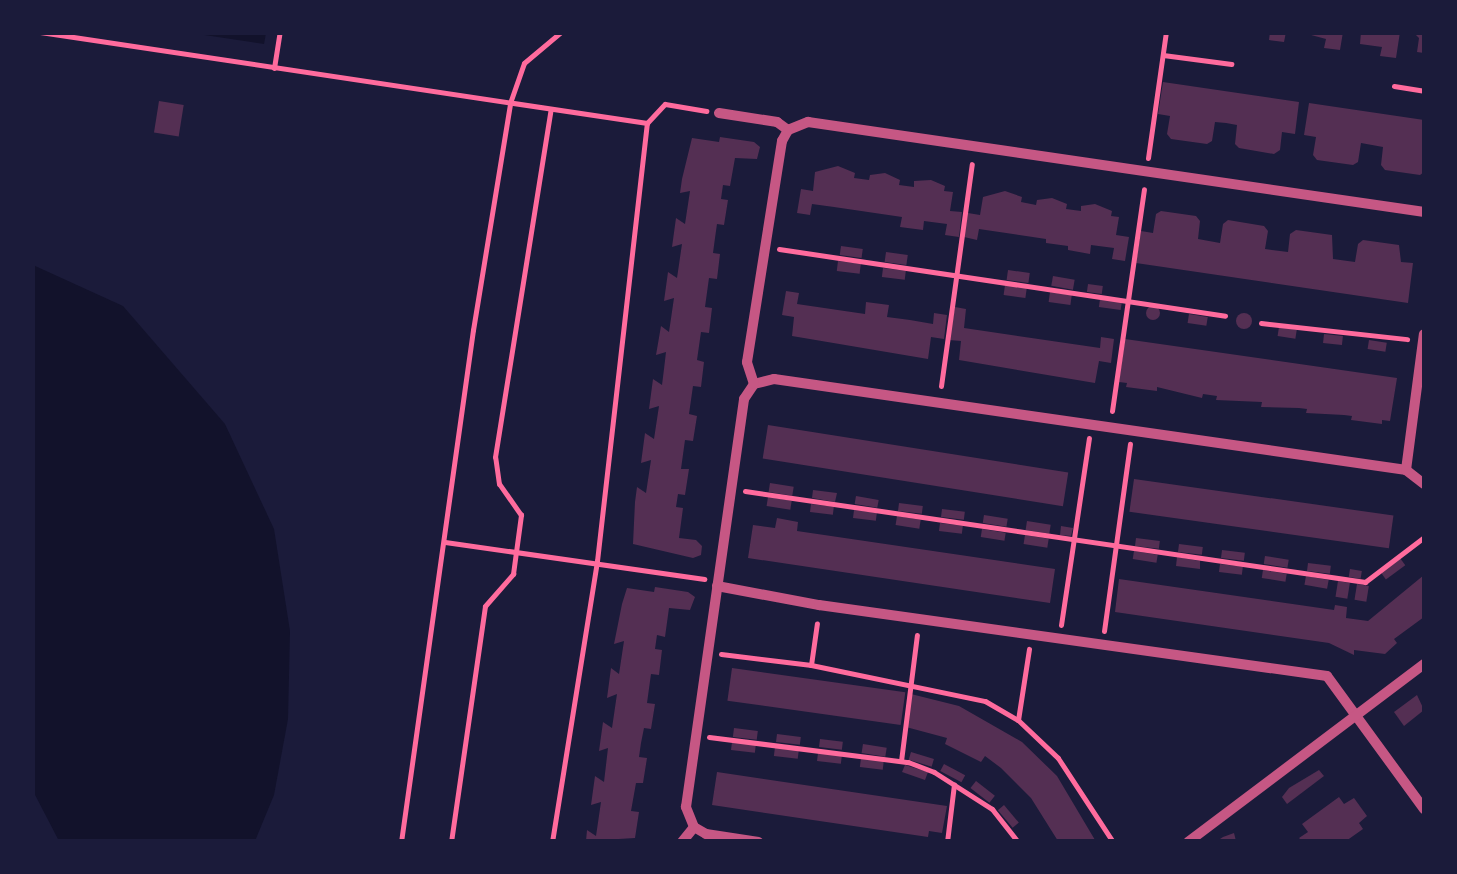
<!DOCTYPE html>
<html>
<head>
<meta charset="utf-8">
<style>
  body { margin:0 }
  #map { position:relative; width:1457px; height:874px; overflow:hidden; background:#1b1b3a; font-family:"Source Sans 3",sans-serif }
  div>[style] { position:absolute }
  .water>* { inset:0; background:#12122b }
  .building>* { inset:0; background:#542f53; transform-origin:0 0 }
  .round { border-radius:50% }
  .path>* { height:5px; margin:-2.5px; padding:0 2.5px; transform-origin:2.5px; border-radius:2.5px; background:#ff6b9d }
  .minor>* { height:10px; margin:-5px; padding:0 5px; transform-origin:5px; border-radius:5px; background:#c65784 }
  span { translate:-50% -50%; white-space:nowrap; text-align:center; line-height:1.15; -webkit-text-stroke:10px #1b1b3a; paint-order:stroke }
  .frame { position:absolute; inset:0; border:35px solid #1b1b3a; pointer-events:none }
</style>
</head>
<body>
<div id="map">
  <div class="water">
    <i style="clip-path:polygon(191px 33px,266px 33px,264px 44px)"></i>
    <i style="clip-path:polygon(33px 265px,123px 306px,225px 424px,274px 529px,290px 631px,288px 719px,274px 795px,255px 841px,59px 841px,33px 791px)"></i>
  </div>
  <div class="building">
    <i style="clip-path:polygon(1270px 32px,1286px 32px,1284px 42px,1269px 40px)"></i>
    <i style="clip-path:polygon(1300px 32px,1343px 32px,1340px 50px,1324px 48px,1326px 39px)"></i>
    <i style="clip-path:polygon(1361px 32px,1400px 32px,1396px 58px,1380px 56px,1382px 47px,1360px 44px)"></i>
    <i style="clip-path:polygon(1413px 32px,1424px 32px,1424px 53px,1417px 52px,1419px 38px)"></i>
    <i style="clip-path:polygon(1163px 82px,1299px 102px,1295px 134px,1282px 132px,1280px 150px,1274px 154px,1239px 148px,1235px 144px,1237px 125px,1226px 123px,1215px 122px,1212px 141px,1207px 144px,1171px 139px,1167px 134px,1170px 116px,1158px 114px)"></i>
    <i style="left:159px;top:101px;width:25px;height:32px;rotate:9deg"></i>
    <i style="clip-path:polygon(1309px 103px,1424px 120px,1424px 172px,1420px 175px,1385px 170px,1381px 165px,1383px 147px,1361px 143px,1358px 162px,1353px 165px,1317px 160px,1313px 155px,1316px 137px,1304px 135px)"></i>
    <i style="clip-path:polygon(720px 137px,754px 142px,760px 147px,757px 159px,735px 158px,730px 186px,723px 185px,721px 199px,728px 200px,724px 225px,717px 224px,715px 238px,713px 253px,720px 254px,717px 279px,709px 278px,705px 307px,712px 308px,709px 333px,701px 332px,697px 360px,704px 362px,701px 387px,693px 386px,689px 414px,697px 416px,693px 441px,685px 440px,681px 469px,689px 469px,685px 495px,678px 494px,676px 507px,683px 508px,679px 538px,696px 540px,702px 546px,701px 555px,693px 558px,633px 544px,635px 502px,637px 487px,646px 493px,651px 460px,641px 463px,645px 433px,654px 439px,659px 406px,649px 409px,653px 379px,662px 385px,664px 369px,666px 352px,656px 355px,661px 326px,669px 332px,674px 298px,664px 301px,668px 272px,677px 278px,682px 244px,672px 247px,676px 218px,685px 224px,690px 191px,680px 193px,682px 179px,692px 138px,719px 142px)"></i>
    <i style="clip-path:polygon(838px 166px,855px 173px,854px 178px,869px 180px,870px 175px,885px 173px,900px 180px,899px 185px,914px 187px,914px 181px,931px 180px,945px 186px,944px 191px,953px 192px,950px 211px,962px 212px,959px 237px,945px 235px,947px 224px,924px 221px,923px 230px,900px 227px,902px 217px,834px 207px,812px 204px,810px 215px,797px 213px,801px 189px,813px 191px,815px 172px)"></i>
    <i style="clip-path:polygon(1005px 191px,1022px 197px,1021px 202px,1036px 205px,1037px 200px,1052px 198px,1067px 204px,1066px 209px,1081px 211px,1081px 206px,1095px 204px,1112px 211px,1111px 216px,1119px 217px,1116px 235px,1129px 237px,1125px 261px,1112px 259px,1114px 248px,1091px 245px,1090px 254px,1068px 250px,1068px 246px,1046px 243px,1046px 239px,979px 229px,977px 240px,964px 237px,968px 213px,980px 215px,983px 197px)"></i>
    <i style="clip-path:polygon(1161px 211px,1196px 216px,1200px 221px,1198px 239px,1220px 243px,1223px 224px,1228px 220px,1264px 226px,1268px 231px,1265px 249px,1288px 252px,1290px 234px,1296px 230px,1332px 235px,1333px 259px,1355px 262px,1358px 244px,1363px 240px,1399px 245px,1401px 262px,1413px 263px,1408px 303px,1136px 263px,1141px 231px,1153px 233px,1156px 214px)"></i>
    <i style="left:841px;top:246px;width:22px;height:9px;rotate:8deg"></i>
    <i style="left:886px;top:252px;width:22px;height:10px;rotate:8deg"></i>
    <i style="left:838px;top:261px;width:23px;height:10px;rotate:7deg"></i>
    <i style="left:883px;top:268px;width:23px;height:9px;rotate:7deg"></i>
    <i style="left:1008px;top:270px;width:22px;height:10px;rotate:8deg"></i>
    <i style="left:1053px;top:276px;width:22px;height:10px;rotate:10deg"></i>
    <i style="left:1088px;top:284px;width:15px;height:8px;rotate:8deg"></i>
    <i style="left:1005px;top:285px;width:22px;height:10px;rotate:8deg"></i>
    <i style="clip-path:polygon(786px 291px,799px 293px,797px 304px,865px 314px,866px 302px,889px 305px,887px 317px,910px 320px,933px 324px,934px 313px,947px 315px,944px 339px,931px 337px,928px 359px,792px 336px,794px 317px,782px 315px)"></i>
    <i style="left:1050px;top:292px;width:22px;height:10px;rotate:8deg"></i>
    <i style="left:1100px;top:299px;width:22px;height:8px;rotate:8deg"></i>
    <i class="round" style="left:1146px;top:306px;width:14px;height:14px"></i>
    <i style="clip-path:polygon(955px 307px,966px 309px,964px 328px,1100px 348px,1101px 337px,1114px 339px,1111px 363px,1099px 361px,1095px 383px,959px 360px,961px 341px,949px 340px)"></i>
    <i class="round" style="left:1236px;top:313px;width:16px;height:16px"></i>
    <i style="left:1189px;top:314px;width:19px;height:9px;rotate:9deg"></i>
    <i style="left:1279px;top:327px;width:18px;height:9px;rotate:9deg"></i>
    <i style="left:1324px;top:334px;width:19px;height:9px;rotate:6deg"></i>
    <i style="clip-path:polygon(1125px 339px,1397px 378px,1390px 421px,1382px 420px,1382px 424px,1351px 420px,1352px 416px,1344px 415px,1306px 413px,1307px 409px,1299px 408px,1261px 407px,1262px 402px,1216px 400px,1217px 396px,1203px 394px,1202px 398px,1157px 387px,1157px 391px,1126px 387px,1127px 383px,1119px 382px)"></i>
    <i style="left:1369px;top:340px;width:18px;height:9px;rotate:9deg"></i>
    <i style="left:768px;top:425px;width:304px;height:34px;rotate:9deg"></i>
    <i style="left:1134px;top:479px;width:262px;height:33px;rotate:8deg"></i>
    <i style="left:770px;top:483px;width:24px;height:9px;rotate:9deg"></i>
    <i style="clip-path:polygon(813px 490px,837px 493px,835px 502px,812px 498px)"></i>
    <i style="left:856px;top:496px;width:23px;height:8px;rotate:10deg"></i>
    <i style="left:768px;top:497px;width:24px;height:9px;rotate:9deg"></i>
    <i style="left:899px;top:503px;width:24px;height:8px;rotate:7deg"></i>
    <i style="left:811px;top:504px;width:23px;height:8px;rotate:7deg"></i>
    <i style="left:942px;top:509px;width:23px;height:8px;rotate:7deg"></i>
    <i style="left:854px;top:510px;width:23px;height:8px;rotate:7deg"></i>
    <i style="left:984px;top:515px;width:24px;height:8px;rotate:9deg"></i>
    <i style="left:897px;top:516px;width:24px;height:9px;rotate:9deg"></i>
    <i style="clip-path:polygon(777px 518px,798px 522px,797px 531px,1055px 569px,1050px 603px,748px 558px,753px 525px,775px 528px)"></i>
    <i style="left:1027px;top:521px;width:24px;height:9px;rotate:9deg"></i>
    <i style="left:940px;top:523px;width:23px;height:8px;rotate:7deg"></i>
    <i style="clip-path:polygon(1061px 526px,1073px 528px,1071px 536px,1060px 535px)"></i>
    <i style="left:982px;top:529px;width:24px;height:8px;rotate:9deg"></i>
    <i style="left:1025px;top:535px;width:24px;height:9px;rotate:9deg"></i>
    <i style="left:1136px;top:538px;width:24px;height:8px;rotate:7deg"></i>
    <i style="left:1179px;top:544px;width:24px;height:8px;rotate:7deg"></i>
    <i style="left:1222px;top:550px;width:23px;height:8px;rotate:7deg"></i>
    <i style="left:1134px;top:551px;width:24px;height:8px;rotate:9deg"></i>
    <i style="left:1265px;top:556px;width:24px;height:8px;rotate:9deg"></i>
    <i style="clip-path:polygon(1177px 557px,1200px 561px,1200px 569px,1176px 566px)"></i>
    <i style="left:1400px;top:558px;width:9px;height:24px;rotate:54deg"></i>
    <i style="left:1308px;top:563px;width:23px;height:8px;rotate:7deg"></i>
    <i style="left:1220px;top:564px;width:23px;height:8px;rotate:7deg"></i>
    <i style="left:1350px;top:569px;width:12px;height:8px;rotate:9deg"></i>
    <i style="left:1263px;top:570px;width:24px;height:8px;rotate:9deg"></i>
    <i style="clip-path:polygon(1424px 575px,1424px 617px,1394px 639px,1397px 643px,1385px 654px,1354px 650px,1354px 655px,1329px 643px,1115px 612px,1119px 579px,1334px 610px,1335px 605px,1347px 607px,1346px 618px,1368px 621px)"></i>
    <i style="left:1306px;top:576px;width:23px;height:9px;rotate:10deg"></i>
    <i style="left:1338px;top:581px;width:12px;height:16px;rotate:9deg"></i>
    <i style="left:1357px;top:584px;width:12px;height:16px;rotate:9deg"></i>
    <i style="clip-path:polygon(655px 587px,688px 592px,695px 597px,690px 610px,669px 608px,665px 637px,657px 635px,655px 649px,662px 650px,659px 675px,651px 674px,647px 703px,655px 704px,651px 729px,644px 728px,641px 743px,639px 757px,647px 758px,643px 783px,636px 783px,631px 811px,639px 812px,635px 838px,586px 841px,587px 830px,596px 836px,601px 802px,591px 805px,595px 776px,604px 782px,608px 748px,599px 751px,603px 722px,612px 728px,617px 694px,607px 698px,611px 668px,619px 674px,624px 641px,614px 644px,622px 604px,627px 588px,654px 592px)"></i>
    <i style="left:732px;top:668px;width:175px;height:33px;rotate:8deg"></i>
    <i style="clip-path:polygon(911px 694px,959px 706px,1022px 742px,1057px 776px,1095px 840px,1058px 841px,1031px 798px,1001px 768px,985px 756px,981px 762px,945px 744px,947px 738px,906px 727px)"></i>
    <i style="clip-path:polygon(1417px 695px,1424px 710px,1404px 726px,1394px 712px)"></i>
    <i style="left:734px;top:728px;width:24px;height:9px;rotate:7deg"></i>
    <i style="left:777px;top:734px;width:24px;height:8px;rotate:7deg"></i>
    <i style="left:820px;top:739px;width:23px;height:8px;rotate:7deg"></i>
    <i style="left:732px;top:742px;width:24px;height:8px;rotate:7deg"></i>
    <i style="left:863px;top:744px;width:24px;height:9px;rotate:9deg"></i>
    <i style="left:775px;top:747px;width:24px;height:9px;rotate:7deg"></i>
    <i style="left:911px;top:752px;width:24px;height:8px;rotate:17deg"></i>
    <i style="left:818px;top:753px;width:24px;height:8px;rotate:7deg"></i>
    <i style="left:861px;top:758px;width:23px;height:9px;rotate:7deg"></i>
    <i style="left:944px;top:764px;width:24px;height:8px;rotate:28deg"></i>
    <i style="clip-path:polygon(905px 765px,928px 772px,925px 780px,902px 772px)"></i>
    <i style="clip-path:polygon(1319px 770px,1324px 776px,1287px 804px,1282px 797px,1289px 788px)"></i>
    <i style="clip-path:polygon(717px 772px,947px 806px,942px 833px,929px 831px,928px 837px,712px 805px)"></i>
    <i style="left:976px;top:781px;width:24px;height:9px;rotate:38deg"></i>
    <i style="clip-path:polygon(1339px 797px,1344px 804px,1354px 798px,1367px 816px,1359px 823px,1363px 829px,1346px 841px,1302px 841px,1299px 838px,1308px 832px,1302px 824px)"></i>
    <i style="left:1004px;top:805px;width:23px;height:8px;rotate:50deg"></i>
    <i style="clip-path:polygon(1234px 833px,1236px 841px,1217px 841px,1223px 837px)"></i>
  </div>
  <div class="path">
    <i style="left:40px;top:32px;width:614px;rotate:8.53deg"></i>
    <i style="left:647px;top:123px;width:26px;rotate:-47deg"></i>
    <i style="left:665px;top:104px;width:42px;rotate:9.7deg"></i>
    <i style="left:1163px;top:55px;width:69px;rotate:7.5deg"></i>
    <i style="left:274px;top:68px;width:36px;rotate:-81deg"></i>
    <i style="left:1394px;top:86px;width:30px;rotate:9deg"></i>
    <i style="left:1148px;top:158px;width:127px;rotate:-81.9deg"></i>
    <i style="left:779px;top:249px;width:451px;rotate:8.5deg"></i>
    <i style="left:1261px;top:323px;width:147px;rotate:6.3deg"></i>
    <i style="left:941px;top:386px;width:224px;rotate:-82.1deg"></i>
    <i style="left:1112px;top:411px;width:224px;rotate:-81.8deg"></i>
    <i style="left:745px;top:491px;width:627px;rotate:8.35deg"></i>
    <i style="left:1365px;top:582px;width:74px;rotate:-37.3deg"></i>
    <i style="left:445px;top:542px;width:262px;rotate:8.1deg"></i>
    <i style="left:1061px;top:625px;width:189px;rotate:-81.5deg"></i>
    <i style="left:1104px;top:631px;width:189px;rotate:-82.1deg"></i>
    <i style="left:721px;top:654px;width:91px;rotate:7deg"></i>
    <i style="left:811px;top:665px;width:178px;rotate:11.7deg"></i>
    <i style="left:985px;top:701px;width:38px;rotate:30deg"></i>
    <i style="left:1018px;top:720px;width:55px;rotate:43.5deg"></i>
    <i style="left:1058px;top:758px;width:100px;rotate:56.8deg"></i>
    <i style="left:811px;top:665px;width:42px;rotate:-81.9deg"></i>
    <i style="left:1018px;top:720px;width:72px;rotate:-81.2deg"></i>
    <i style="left:709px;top:737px;width:201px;rotate:7.2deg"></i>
    <i style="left:908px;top:762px;width:28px;rotate:21deg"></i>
    <i style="left:934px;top:772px;width:69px;rotate:32.5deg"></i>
    <i style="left:992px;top:809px;width:42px;rotate:51.8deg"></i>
    <i style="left:901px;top:761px;width:127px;rotate:-82.8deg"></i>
    <i style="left:401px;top:842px;width:517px;rotate:-82deg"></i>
    <i style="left:473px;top:330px;width:230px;rotate:-80.7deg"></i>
    <i style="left:510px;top:103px;width:42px;rotate:-70.7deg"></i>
    <i style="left:524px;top:63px;width:48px;rotate:-40deg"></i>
    <i style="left:451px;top:842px;width:238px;rotate:-81.8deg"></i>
    <i style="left:485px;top:606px;width:43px;rotate:-48.8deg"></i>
    <i style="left:513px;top:574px;width:60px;rotate:-82.3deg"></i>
    <i style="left:521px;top:515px;width:38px;rotate:-125deg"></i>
    <i style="left:499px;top:484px;width:27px;rotate:-98deg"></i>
    <i style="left:495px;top:457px;width:352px;rotate:-80.9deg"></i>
    <i style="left:552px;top:842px;width:285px;rotate:-80.9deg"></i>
    <i style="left:597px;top:561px;width:441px;rotate:-83.5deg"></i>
    <i style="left:947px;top:842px;width:58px;rotate:-83.1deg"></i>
  </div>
  <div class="minor">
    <i style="left:719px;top:113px;width:59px;rotate:8.8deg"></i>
    <i style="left:777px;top:122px;width:14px;rotate:36deg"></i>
    <i style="left:788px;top:130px;width:22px;rotate:-22deg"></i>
    <i style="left:808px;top:122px;width:623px;rotate:8.31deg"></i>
    <i style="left:754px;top:384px;width:21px;rotate:-14deg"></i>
    <i style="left:774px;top:379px;width:639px;rotate:8.19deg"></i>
    <i style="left:1406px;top:470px;width:23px;rotate:38deg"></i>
    <i style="left:1406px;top:470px;width:137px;rotate:-82.5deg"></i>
    <i style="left:717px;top:586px;width:104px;rotate:10.6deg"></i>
    <i style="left:819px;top:605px;width:513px;rotate:7.96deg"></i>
    <i style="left:1327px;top:676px;width:165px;rotate:53.9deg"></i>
    <i style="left:694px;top:827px;width:14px;rotate:30deg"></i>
    <i style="left:706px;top:834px;width:53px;rotate:8.7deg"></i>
    <i style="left:682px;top:842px;width:19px;rotate:-51deg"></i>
    <i style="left:694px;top:827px;width:22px;rotate:-112deg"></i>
    <i style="left:686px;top:807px;width:412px;rotate:-81.9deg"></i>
    <i style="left:744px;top:399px;width:18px;rotate:-56deg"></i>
    <i style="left:754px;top:384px;width:23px;rotate:-108deg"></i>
    <i style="left:747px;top:362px;width:224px;rotate:-81deg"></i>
    <i style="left:782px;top:141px;width:13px;rotate:-61deg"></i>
    <i style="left:1188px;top:842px;width:296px;rotate:-37deg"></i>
  </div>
  <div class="frame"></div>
</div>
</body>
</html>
